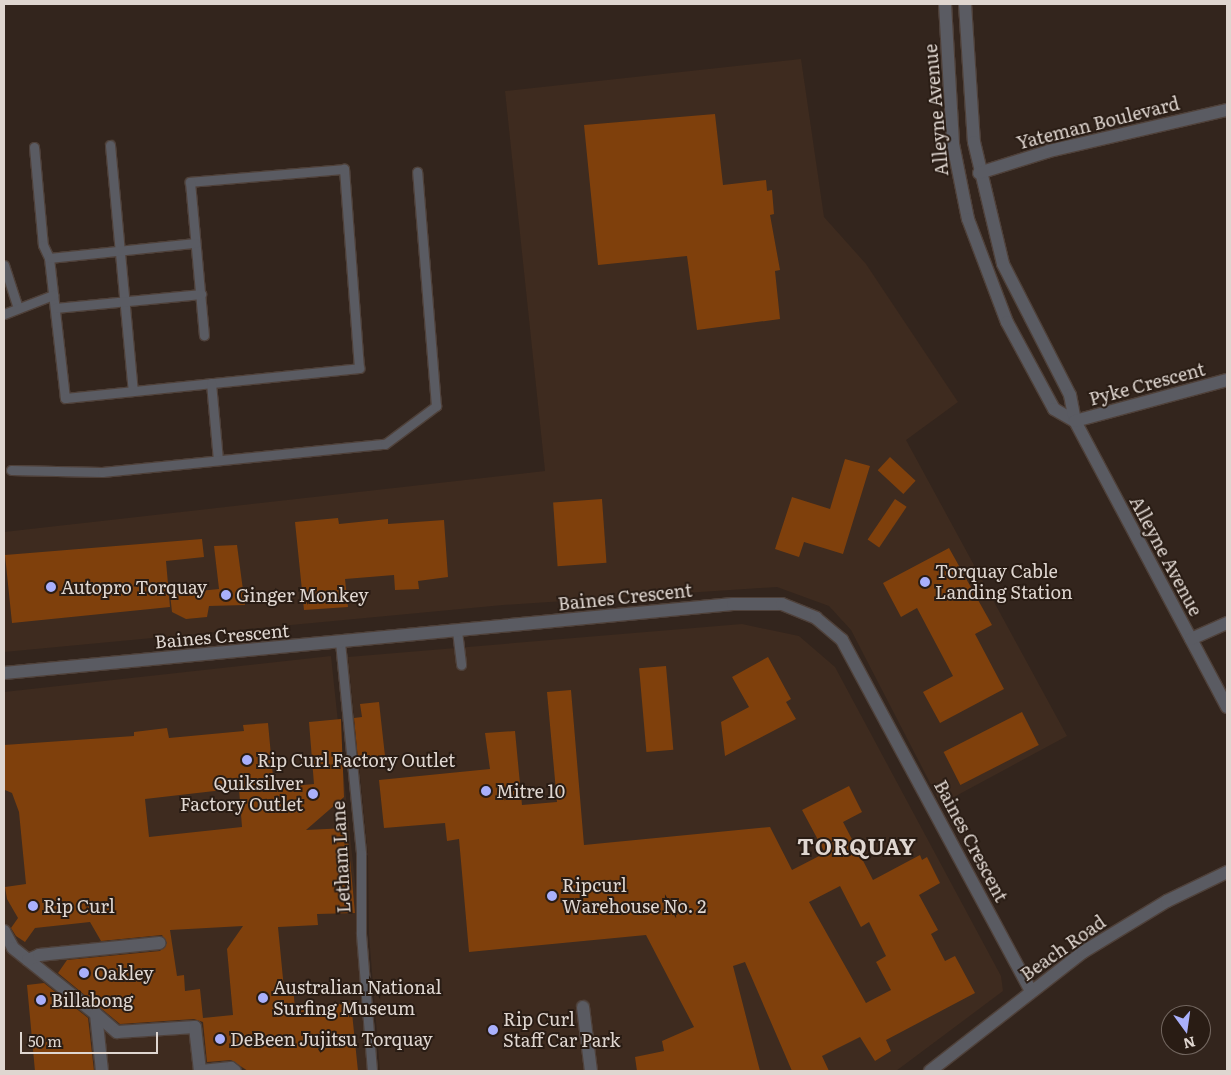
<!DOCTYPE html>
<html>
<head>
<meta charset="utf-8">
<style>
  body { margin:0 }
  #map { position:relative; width:1231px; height:1075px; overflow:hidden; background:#33251d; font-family:Literata,serif }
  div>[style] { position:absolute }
  .built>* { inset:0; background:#3e2b1f }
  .building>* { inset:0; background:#7f400c; transform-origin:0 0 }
  .roads { filter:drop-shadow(1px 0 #4f413a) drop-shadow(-1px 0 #4f413a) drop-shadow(0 1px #4f413a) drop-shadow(0 -1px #4f413a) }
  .lane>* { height:9px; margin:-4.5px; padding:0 4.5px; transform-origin:4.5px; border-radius:4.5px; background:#5a5b62 }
  .street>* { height:12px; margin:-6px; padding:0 6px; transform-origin:6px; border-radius:6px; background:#5a5b62 }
  .dots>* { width:14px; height:14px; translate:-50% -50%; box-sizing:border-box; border:2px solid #291c14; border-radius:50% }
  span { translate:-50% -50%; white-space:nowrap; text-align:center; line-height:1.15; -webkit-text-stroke:4px #291c14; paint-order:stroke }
  .street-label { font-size:18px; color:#dfd6d0 }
  .poi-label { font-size:18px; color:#dfd6d0 }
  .left { translate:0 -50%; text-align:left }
  .right { translate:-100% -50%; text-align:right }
  .district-label { font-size:22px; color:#dfd6d0; font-weight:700; letter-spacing:1px }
  .frame { position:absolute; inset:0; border:5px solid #dfd6d0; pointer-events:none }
  .north { position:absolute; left:1161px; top:1005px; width:50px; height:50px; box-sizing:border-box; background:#291c14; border:1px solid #72665f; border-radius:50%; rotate:166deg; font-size:14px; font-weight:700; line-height:20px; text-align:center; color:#dfd6d0 }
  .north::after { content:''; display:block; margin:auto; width:18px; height:22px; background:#a9b0fc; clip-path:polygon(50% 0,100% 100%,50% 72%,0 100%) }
  .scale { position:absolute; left:20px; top:1032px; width:138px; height:22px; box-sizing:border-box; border:2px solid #dfd6d0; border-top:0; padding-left:6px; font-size:15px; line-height:18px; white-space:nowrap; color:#dfd6d0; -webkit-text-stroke:4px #291c14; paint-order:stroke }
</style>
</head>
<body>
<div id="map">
  <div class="built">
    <i style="clip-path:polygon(801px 59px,824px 217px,866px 264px,958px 402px,906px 440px,1067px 736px,941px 804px,851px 630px,829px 606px,777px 587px,503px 605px,4px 652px,4px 532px,545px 471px,505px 91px)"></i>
    <i style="clip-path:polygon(742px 624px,799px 636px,835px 667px,1001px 976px,1003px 991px,896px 1071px,380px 1071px,369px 935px,368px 855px,348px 657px)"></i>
    <i style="clip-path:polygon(331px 656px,375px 1071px,4px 1071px,4px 692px)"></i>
  </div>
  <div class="building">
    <i style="clip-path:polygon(715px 114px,723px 185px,766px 180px,767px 191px,772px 190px,774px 214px,770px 215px,780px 270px,775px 271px,780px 319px,697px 330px,687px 256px,598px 265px,584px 125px)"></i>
    <i style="left:890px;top:457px;width:35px;height:18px;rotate:43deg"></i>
    <i style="clip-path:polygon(845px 459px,870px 466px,843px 554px,804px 542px,799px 557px,775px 549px,792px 497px,830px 509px)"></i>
    <i style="left:602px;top:499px;width:64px;height:49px;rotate:86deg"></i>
    <i style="left:895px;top:499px;width:14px;height:49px;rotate:34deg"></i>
    <i style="clip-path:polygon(338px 518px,339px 524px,388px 519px,388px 524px,444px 520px,448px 577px,418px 581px,419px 589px,395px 590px,394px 575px,345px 579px,348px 607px,304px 610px,295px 522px)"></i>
    <i style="clip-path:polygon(202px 539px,204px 557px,166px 561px,170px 607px,12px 623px,5px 555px)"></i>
    <i style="clip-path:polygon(237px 545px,245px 605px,209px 606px,207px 617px,186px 619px,172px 612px,170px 594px,219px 589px,214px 546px)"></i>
    <i style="clip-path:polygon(949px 548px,992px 625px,975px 634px,1004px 689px,940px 723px,923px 692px,953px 676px,917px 608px,901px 617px,883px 583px)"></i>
    <i style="clip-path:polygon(768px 657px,791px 699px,786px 702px,796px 719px,725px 756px,721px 722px,749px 707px,732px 677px)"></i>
    <i style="left:666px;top:666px;width:84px;height:27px;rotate:85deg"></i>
    <i style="clip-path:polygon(evenodd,571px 690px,584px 845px,770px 827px,792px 870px,825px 853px,802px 810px,849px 786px,862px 812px,843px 822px,873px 880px,920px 855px,922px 860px,927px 857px,940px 883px,919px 895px,938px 930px,931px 934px,945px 961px,955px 956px,975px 993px,886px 1040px,891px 1051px,875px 1061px,860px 1037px,822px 1056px,829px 1071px,792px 1071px,745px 962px,733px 966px,760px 1071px,637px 1071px,635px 1057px,664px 1051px,662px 1041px,694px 1027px,646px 935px,469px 952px,459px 839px,447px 841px,445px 823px,384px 828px,379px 780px,490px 769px,485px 733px,515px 731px,522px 805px,557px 802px,547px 692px,571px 690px,840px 886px,861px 927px,869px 922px,886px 956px,876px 962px,891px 990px,866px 1003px,809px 902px,840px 886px)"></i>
    <i style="clip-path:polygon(379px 702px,385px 756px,358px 759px,354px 718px,362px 717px,360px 704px)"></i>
    <i style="left:1022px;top:712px;width:37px;height:88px;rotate:63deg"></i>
    <i style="clip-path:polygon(evenodd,341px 719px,344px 797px,306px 830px,347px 828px,355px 913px,317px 914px,318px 925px,278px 927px,284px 989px,293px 987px,295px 1008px,351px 1003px,358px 1071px,248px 1071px,231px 1060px,207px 1062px,203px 1022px,194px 1019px,120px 1024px,58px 973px,67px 960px,160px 951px,167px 943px,162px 935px,101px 941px,90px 922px,35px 928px,25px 942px,16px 936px,11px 928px,18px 918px,7px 899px,5px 887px,26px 884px,19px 812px,12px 793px,5px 790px,4px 745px,134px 736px,134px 732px,167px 728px,169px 738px,244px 731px,243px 725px,268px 723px,274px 788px,314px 784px,309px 722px,341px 719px,232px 789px,239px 789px,242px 827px,149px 837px,145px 799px,232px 789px,341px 719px,243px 926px,227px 949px,233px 1015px,203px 1018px,200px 989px,185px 991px,184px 975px,177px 976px,170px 930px,243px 926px)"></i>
    <i style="clip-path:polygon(44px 983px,88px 1018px,94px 1071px,35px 1071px,27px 985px)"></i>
  </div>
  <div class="roads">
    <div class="lane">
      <i style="left:110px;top:145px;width:247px;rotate:84.7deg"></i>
      <i style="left:34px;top:147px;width:98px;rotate:84.8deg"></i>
      <i style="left:43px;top:245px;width:14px;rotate:65deg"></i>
      <i style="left:49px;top:258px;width:141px;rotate:83.5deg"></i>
      <i style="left:65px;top:398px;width:296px;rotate:-5.8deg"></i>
      <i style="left:359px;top:368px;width:200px;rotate:-94.3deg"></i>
      <i style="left:344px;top:169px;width:155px;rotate:175.2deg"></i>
      <i style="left:190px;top:182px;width:154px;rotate:84.8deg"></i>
      <i style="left:49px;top:258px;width:147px;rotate:-5.9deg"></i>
      <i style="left:4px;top:265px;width:45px;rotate:72deg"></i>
      <i style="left:55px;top:308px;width:147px;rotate:-5.5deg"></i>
      <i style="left:4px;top:314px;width:53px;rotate:-21.2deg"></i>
      <i style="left:211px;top:383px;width:77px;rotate:84.8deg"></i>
      <i style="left:11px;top:470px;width:91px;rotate:1.3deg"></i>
      <i style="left:102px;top:472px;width:284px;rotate:-5.7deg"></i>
      <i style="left:385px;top:444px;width:64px;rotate:-36.7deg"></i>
      <i style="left:436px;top:406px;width:235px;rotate:-94.6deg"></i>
      <i style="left:457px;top:631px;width:34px;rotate:83deg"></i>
      <i style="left:340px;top:642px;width:213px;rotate:84.3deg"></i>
      <i style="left:361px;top:854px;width:80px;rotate:90deg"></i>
      <i style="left:361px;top:934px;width:137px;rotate:85.4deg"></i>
    </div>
    <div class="street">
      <i style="left:945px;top:4px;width:140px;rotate:86.7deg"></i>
      <i style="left:953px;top:144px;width:76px;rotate:78.7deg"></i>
      <i style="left:968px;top:219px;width:110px;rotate:69.3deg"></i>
      <i style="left:1007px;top:322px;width:99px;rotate:61.6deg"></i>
      <i style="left:1054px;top:409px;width:24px;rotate:30deg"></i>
      <i style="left:965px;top:4px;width:138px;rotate:86.3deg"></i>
      <i style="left:974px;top:142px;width:125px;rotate:76.6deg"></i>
      <i style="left:1003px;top:264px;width:147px;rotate:62.9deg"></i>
      <i style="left:1070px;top:395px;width:26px;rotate:79deg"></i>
      <i style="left:1075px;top:421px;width:324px;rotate:62deg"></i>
      <i style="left:979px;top:173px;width:73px;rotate:-17.4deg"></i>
      <i style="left:1049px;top:151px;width:183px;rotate:-13deg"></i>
      <i style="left:1075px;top:421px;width:157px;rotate:-15.1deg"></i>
      <i style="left:1191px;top:639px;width:39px;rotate:-24deg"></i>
      <i style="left:4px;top:673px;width:732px;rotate:-5.41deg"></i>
      <i style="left:733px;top:604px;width:49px"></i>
      <i style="left:782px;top:604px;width:37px;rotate:22deg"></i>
      <i style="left:816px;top:618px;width:34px;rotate:40deg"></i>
      <i style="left:842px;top:640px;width:399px;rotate:61.7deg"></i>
      <i style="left:4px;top:931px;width:19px;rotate:62deg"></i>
      <i style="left:13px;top:948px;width:106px;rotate:38.5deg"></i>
      <i style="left:96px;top:1014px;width:57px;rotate:84deg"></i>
      <i style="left:28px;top:960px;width:12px;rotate:-24deg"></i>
      <i style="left:39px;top:955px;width:121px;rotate:-5.7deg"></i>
      <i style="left:583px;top:1007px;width:64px;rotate:82.9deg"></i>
      <i style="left:96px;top:1014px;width:28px;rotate:41deg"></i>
      <i style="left:117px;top:1032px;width:78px;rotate:-3.7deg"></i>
      <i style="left:195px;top:1027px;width:44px;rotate:83.5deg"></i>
      <i style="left:201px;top:1071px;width:30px;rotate:-6deg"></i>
      <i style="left:231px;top:1068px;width:5px;rotate:37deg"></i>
      <i style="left:930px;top:1071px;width:194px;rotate:-37.9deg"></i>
      <i style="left:1083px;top:952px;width:98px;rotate:-31.3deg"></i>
      <i style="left:1167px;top:901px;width:67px;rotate:-25.8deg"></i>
    </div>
  </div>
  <div class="dots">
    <i style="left:925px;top:582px;background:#a9b0fc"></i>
    <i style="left:51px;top:587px;background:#a9b0fc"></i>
    <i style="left:226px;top:595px;background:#a9b0fc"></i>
    <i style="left:247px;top:760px;background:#a9b0fc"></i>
    <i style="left:486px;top:791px;background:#a9b0fc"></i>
    <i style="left:313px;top:794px;background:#a9b0fc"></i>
    <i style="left:552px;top:896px;background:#a9b0fc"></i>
    <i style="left:33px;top:906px;background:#a9b0fc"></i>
    <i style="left:84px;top:973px;background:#a9b0fc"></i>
    <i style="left:263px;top:998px;background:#a9b0fc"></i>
    <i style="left:41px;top:1000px;background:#a9b0fc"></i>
    <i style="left:493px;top:1030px;background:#a9b0fc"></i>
    <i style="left:220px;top:1039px;background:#a9b0fc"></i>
  </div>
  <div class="street-label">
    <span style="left:936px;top:110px;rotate:-95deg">Alleyne Avenue</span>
    <span style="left:1098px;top:123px;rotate:-14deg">Yateman Boulevard</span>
    <span style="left:1147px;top:384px;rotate:-15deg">Pyke Crescent</span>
    <span style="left:1166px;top:556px;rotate:62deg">Alleyne Avenue</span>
    <span style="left:625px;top:597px;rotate:-6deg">Baines Crescent</span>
    <span style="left:222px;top:636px;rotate:-5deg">Baines Crescent</span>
    <span style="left:971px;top:841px;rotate:62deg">Baines Crescent</span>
    <span style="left:341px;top:857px;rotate:-93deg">Letham Lane</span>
    <span style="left:1063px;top:948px;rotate:-35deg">Beach Road</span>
  </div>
  <div class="poi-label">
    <span class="left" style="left:935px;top:582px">Torquay Cable<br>Landing Station</span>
    <span class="left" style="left:61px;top:587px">Autopro Torquay</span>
    <span class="left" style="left:236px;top:595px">Ginger Monkey</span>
    <span class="left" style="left:257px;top:760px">Rip Curl Factory Outlet</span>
    <span class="right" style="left:303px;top:794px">Quiksilver<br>Factory Outlet</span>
    <span class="left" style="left:496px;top:791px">Mitre 10</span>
    <span class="left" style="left:562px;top:896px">Ripcurl<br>Warehouse No. 2</span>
    <span class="left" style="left:43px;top:906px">Rip Curl</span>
    <span class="left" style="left:94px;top:973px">Oakley</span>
    <span class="left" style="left:273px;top:998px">Australian National<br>Surfing Museum</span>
    <span class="left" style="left:51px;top:1000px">Billabong</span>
    <span class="left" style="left:503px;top:1030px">Rip Curl<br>Staff Car Park</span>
    <span class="left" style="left:230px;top:1039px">DeBeen Jujitsu Torquay</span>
  </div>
  <div class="district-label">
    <span style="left:857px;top:846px">TORQUAY</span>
  </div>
  <div class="frame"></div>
  <div class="north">N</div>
  <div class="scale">50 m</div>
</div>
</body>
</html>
